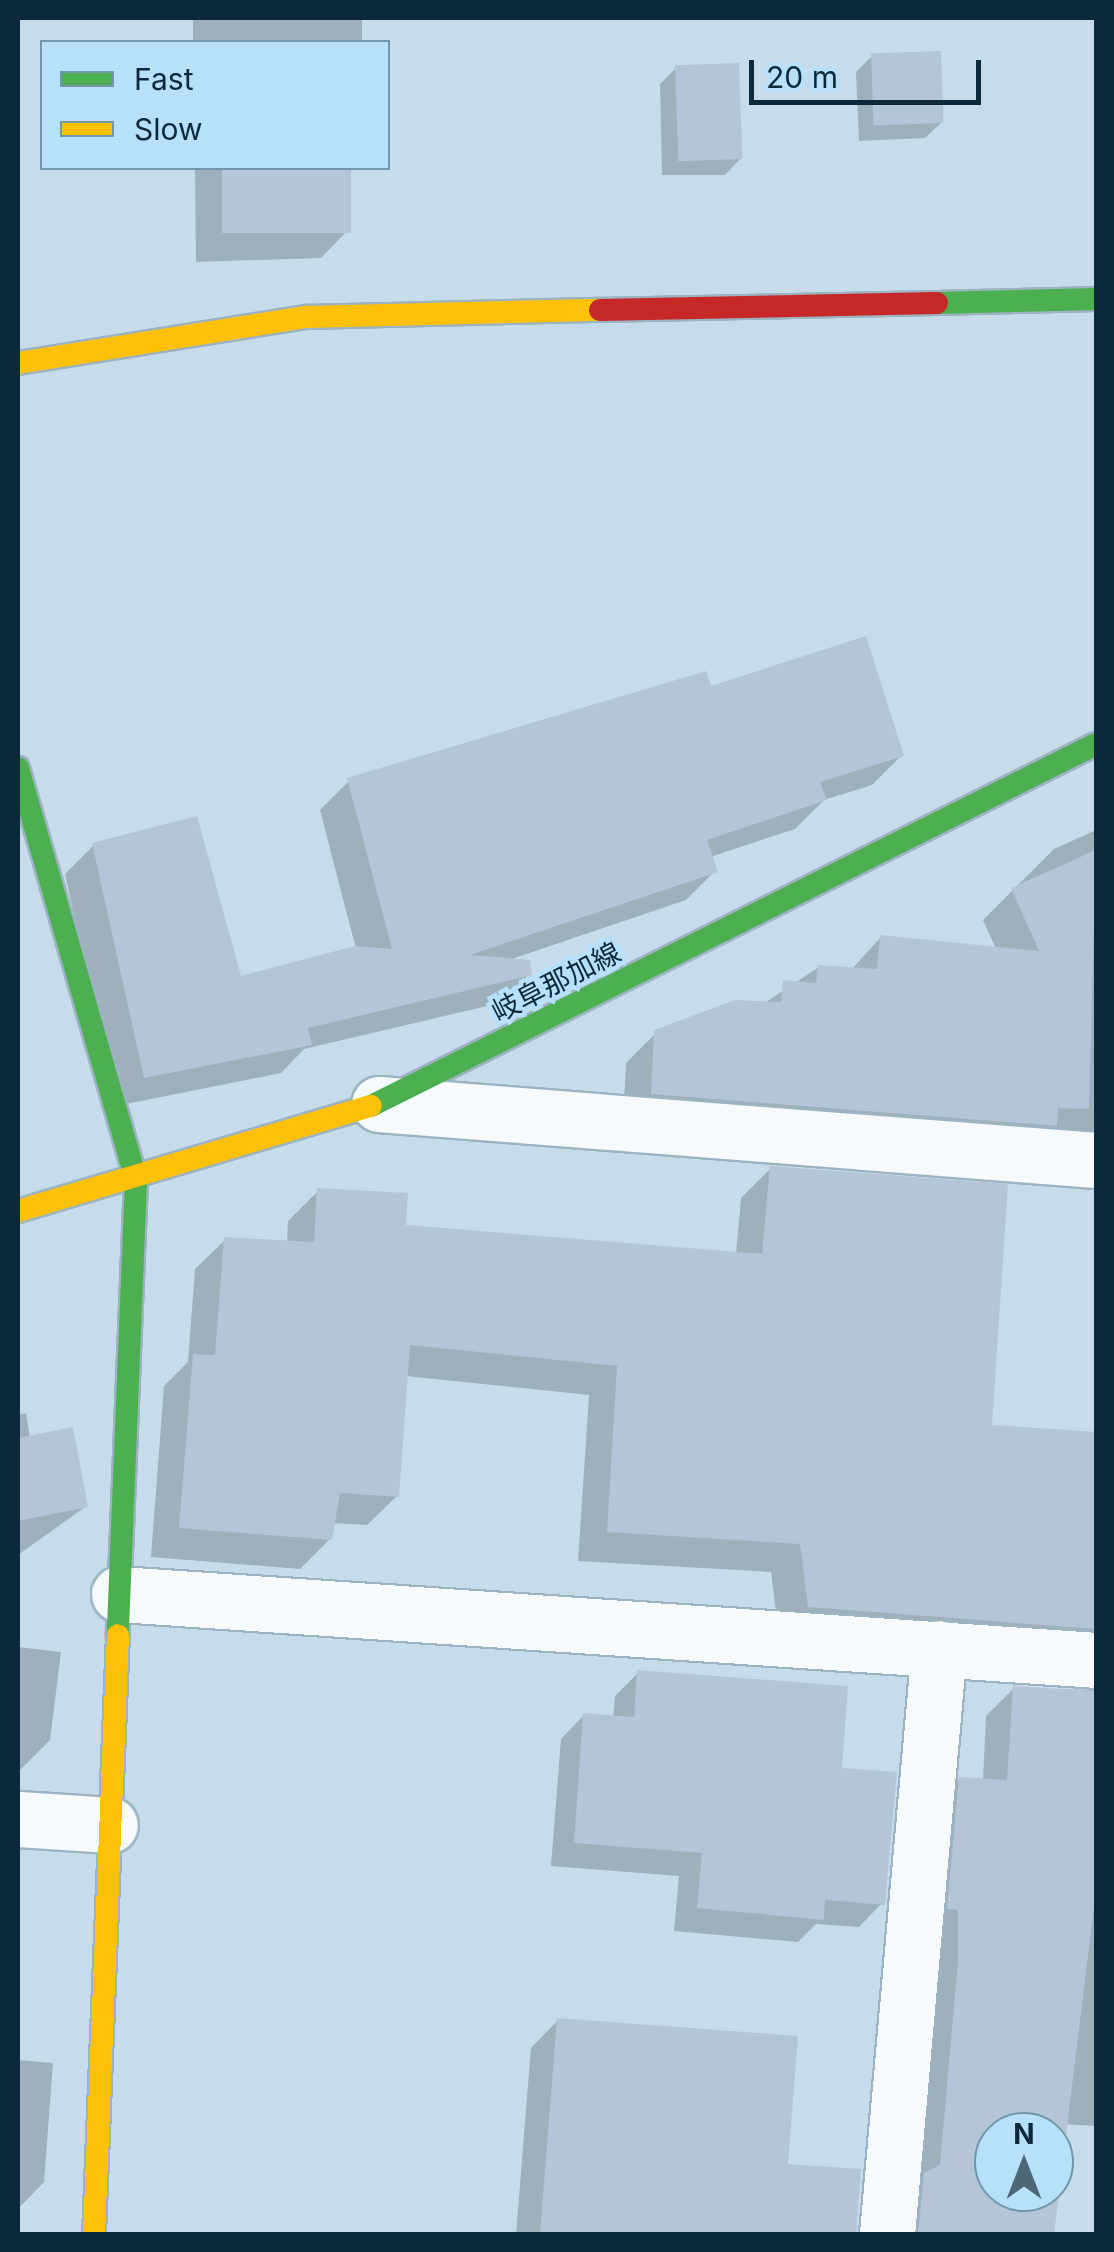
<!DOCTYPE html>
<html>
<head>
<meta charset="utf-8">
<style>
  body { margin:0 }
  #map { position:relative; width:1114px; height:2252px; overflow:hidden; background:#c6dceb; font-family:Inter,"Noto Sans JP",sans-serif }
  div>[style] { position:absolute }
  .shadow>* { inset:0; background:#0003; transform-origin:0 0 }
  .building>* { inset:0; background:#b3c5d6; transform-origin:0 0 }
  .roads { filter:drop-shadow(2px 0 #9cb3c2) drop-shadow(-2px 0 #9cb3c2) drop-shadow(0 2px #9cb3c2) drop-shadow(0 -2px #9cb3c2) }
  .street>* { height:55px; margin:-27.5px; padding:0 27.5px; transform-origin:27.5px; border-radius:27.5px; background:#f6fafc }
  .fast>* { height:22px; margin:-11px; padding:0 11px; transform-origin:11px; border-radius:11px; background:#4caf50 }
  .slow>* { height:22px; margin:-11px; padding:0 11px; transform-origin:11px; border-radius:11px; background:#ffc107 }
  .jam>* { height:22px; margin:-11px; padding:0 11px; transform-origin:11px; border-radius:11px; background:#c62828 }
  span { translate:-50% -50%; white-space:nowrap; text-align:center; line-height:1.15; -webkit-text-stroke:9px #b7e0fa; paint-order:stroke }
  .street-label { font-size:28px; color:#0b293a }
  .frame { position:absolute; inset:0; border:20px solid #0b293a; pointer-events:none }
  .legend { position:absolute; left:40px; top:40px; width:350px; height:130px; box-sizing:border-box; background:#b7e0fa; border:2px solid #7297ad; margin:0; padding:12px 18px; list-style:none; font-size:30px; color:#0b293a }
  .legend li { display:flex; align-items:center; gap:20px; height:50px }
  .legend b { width:50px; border:2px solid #7297ad }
  .north { position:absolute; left:974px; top:2112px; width:100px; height:100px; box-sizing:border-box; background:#b7e0fa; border:2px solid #7297ad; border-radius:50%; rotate:0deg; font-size:28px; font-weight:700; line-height:40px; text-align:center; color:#0b293a }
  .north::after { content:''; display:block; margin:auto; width:35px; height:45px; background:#4c6878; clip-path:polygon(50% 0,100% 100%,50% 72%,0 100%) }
  .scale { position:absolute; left:749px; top:60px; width:232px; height:45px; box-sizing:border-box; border:5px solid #0b293a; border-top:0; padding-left:12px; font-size:30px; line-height:35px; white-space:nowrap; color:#0b293a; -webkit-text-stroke:8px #b7e0fa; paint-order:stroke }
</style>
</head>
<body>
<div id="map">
  <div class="shadow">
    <i style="left:193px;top:18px;width:169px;height:24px"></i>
    <i style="clip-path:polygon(872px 56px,942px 122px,925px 138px,859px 141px,856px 72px)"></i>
    <i style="clip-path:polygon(676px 68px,741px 158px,725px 175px,662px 175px,660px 84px)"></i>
    <i style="clip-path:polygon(195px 168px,348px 168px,350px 228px,321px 258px,196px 262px)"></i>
    <i style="clip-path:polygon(709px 689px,901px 756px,872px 785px,824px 800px,795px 829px,710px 857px,715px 871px,686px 900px,506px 961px,529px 974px,500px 1003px,304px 1049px,281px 1073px,116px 1106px,65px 874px,94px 845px,239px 979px,356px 949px,320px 810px,349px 781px)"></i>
    <i style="clip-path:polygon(1096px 830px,1096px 1165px,623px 1123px,626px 1063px,656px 1033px,763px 1004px,819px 967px,851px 970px,881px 937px,996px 949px,983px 920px,1054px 849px)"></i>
    <i style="clip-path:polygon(771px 1168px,989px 1427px,1096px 1435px,1096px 1647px,779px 1636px,771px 1572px,578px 1561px,589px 1395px,406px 1376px,397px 1496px,367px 1525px,332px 1523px,330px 1539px,300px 1569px,151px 1557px,164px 1386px,188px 1362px,195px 1269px,225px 1240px,287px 1243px,288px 1221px,318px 1191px,403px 1227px,736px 1254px,741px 1198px)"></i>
    <i style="clip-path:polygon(26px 1413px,30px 1438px,85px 1507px,18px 1555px,18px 1415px)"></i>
    <i style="clip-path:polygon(18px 1647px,61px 1652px,50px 1740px,19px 1771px)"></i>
    <i style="clip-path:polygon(638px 1673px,839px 1770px,882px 1903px,859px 1927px,816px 1924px,798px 1942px,674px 1931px,679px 1876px,551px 1866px,561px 1739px,584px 1715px,613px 1718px,615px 1696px)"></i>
    <i style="clip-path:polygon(evenodd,1014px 1688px,1096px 1690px,1096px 2126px,1062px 2124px,1052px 2234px,895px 2234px,933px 1807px,960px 1779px,983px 1781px,986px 1716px,1014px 1688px,994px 2132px,1054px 2132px,1054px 2192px,994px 2192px,994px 2132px)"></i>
    <i style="clip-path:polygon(558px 2020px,785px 2167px,859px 2171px,856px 2234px,516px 2234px,531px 2048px)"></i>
    <i style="clip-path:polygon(18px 2060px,53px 2063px,44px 2182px,18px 2209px)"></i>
  </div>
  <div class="building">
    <i style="left:941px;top:51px;width:72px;height:70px;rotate:88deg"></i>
    <i style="left:739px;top:63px;width:96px;height:64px;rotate:88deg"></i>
    <i style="left:222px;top:168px;width:129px;height:65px"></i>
    <i style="clip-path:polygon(866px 636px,904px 756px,820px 782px,827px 800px,707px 840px,718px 872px,470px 955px,530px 960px,532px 975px,308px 1028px,312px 1045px,144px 1078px,92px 843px,197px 816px,241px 976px,355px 946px,392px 949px,347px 778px,706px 671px,711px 686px)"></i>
    <i style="clip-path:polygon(1096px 850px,1089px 1109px,1058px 1108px,1057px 1126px,651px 1094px,654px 1030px,735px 1000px,781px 1002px,783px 980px,816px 983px,818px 965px,877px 969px,880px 935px,1039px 951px,1011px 888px)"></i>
    <i style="clip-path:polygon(770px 1166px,1008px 1184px,992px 1425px,1096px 1432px,1096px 1629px,808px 1607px,800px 1544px,607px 1532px,617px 1366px,410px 1345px,399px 1497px,340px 1493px,332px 1540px,179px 1528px,193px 1354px,215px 1355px,224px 1237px,314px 1242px,317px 1188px,408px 1193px,406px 1225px,762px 1254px)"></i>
    <i style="clip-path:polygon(73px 1427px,88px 1507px,18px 1521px,18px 1438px)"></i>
    <i style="clip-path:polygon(637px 1670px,848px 1686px,842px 1768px,897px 1772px,885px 1905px,825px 1900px,824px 1920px,697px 1908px,702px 1853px,574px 1843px,583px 1713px,634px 1717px)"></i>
    <i style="clip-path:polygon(evenodd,1013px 1686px,1096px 1691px,1096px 1890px,1054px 2234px,918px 2234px,924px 2173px,940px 2165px,958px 1961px,958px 1910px,947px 1909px,959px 1777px,1007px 1780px,1013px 1686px,994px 2132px,1054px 2132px,1054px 2192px,994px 2192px,994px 2132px)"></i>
    <i style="clip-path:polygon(557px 2018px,798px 2036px,788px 2164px,861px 2169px,856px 2234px,540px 2234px)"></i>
  </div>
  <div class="roads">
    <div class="street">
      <i style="left:379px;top:1104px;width:719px;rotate:4.47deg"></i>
      <i style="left:119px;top:1594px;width:979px;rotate:3.86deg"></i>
      <i style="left:18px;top:1819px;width:92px;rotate:3.7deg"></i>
      <i style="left:887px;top:2234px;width:588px;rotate:-84.93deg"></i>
    </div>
    <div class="fast">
      <i style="left:937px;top:303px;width:159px;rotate:-1.4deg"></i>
      <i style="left:18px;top:768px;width:429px;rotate:74deg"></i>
      <i style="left:136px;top:1180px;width:455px;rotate:92.3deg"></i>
      <i style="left:371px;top:1106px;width:810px;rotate:-26.53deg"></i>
    </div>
    <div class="slow">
      <i style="left:18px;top:363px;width:292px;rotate:-9.1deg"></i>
      <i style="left:306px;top:317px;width:294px;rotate:-1.4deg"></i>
      <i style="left:18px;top:1211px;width:368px;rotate:-16.6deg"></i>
      <i style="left:94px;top:2234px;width:599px;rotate:-87.71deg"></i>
    </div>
    <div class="jam">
      <i style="left:600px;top:310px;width:337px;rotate:-1.2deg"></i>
    </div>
  </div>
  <div class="street-label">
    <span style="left:556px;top:982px;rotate:-27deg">岐阜那加線</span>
  </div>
  <div class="frame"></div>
  <ul class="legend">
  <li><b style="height:12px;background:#4caf50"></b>Fast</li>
  <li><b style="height:12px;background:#ffc107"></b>Slow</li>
  </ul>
  <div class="north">N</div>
  <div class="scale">20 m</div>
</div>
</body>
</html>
